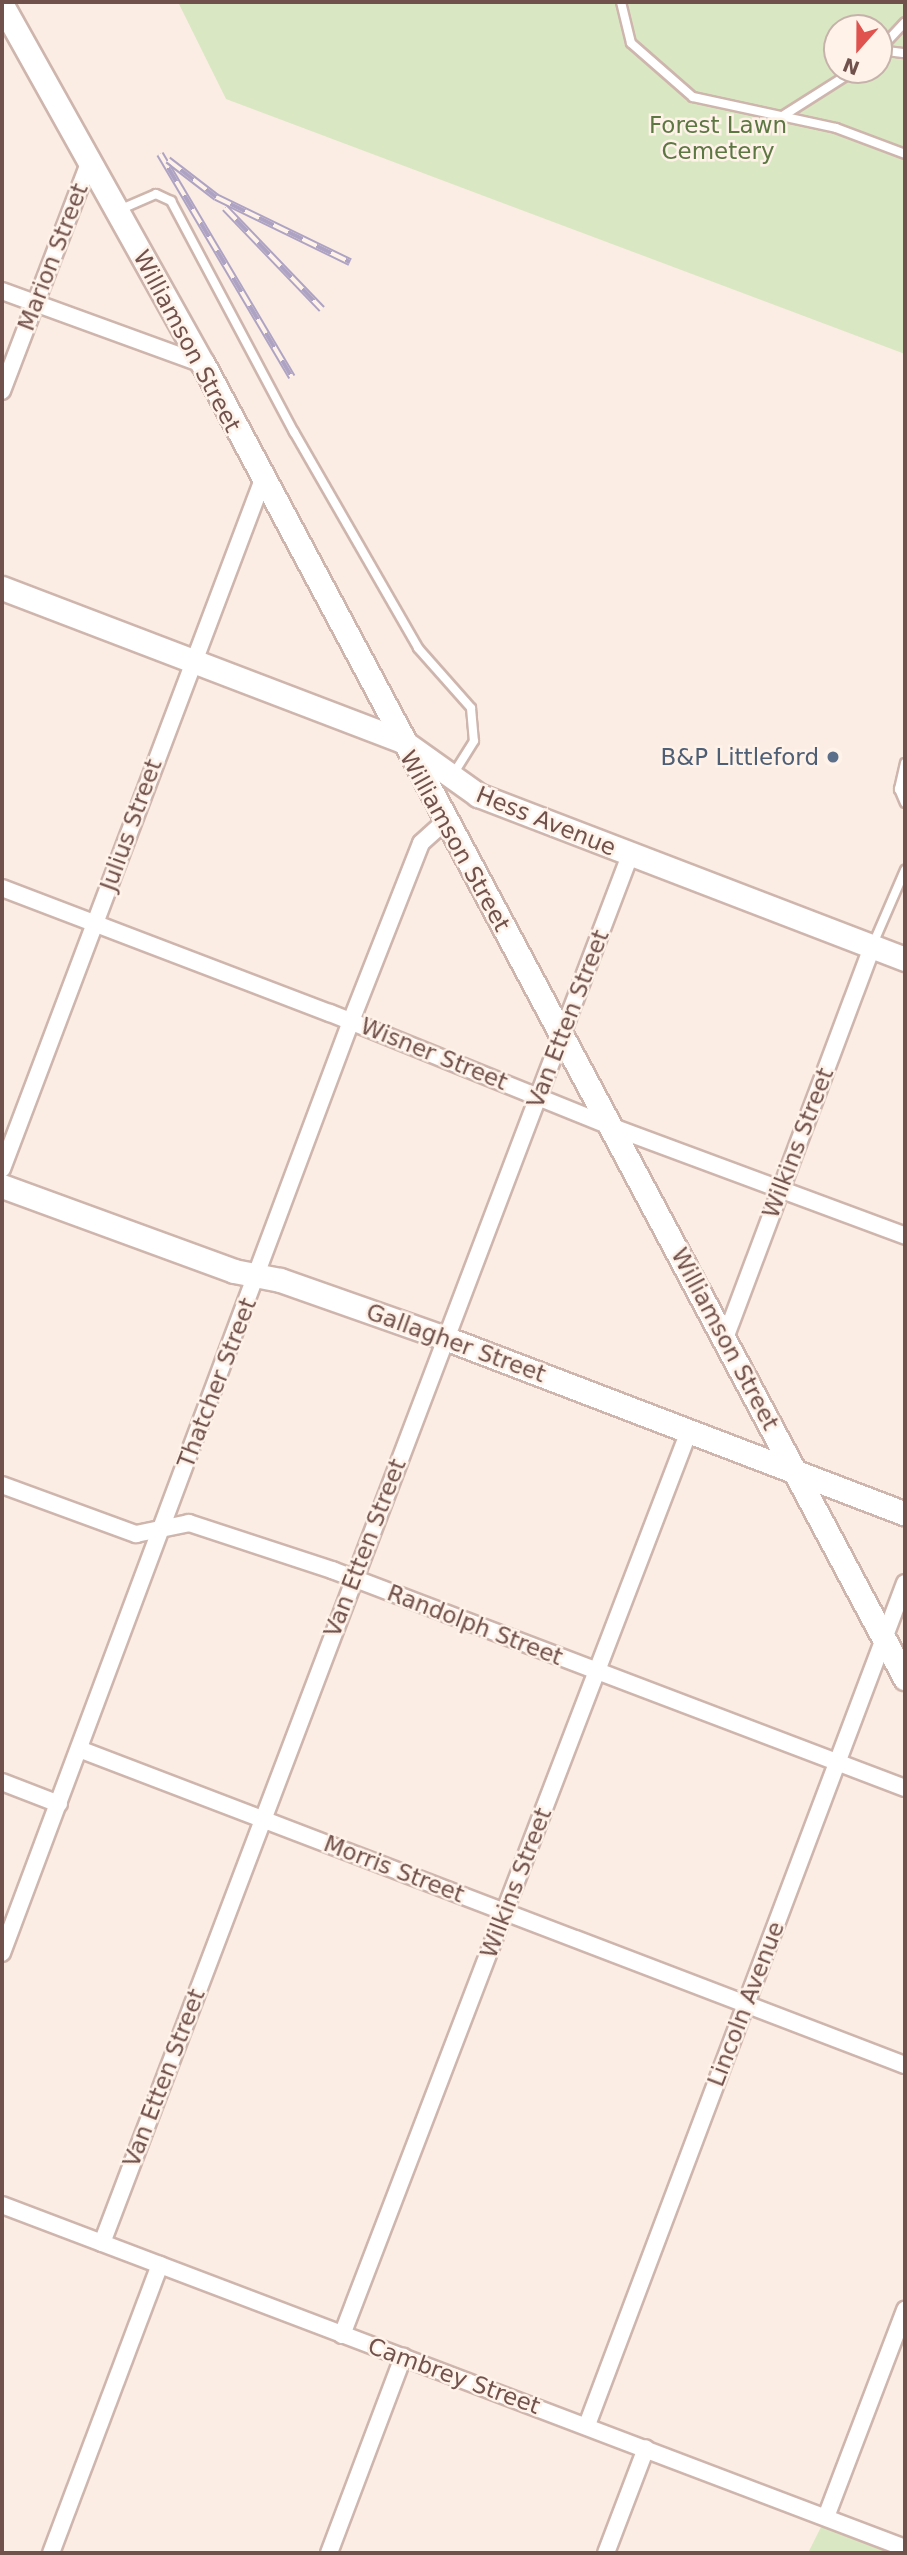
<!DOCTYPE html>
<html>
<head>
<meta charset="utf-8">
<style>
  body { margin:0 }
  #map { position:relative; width:907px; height:2555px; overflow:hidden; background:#fbede3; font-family:"DejaVu Sans",sans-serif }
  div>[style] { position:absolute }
  .green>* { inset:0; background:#d9e7c3 }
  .roads { filter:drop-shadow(2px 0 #ceb5ad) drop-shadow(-2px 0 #ceb5ad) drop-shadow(0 2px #ceb5ad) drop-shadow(0 -2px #ceb5ad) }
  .lane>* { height:8px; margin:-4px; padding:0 4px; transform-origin:4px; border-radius:4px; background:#fff }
  .street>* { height:16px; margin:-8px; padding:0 8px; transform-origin:8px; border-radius:8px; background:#fff }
  .secondary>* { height:23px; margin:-11.5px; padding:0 11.5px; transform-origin:11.5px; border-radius:11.5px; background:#fff }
  .rail>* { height:8px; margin-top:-4px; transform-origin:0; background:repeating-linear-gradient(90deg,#fef2e9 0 16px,#aea3c3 0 32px); box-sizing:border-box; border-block:2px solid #aea3c3 }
  .dots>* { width:19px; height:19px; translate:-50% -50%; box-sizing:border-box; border:4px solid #fef2e9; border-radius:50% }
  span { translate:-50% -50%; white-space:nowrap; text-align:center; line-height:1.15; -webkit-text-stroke:5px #fef2e9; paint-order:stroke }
  .park-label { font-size:23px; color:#5d7743 }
  .street-label { font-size:23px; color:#71514b }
  .service-label { font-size:23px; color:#4e5e75 }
  .right { translate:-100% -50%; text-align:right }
  .frame { position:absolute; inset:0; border:4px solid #71514b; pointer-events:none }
  .north { position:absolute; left:823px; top:14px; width:70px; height:70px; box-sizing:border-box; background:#fef2e9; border:2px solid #c6b2aa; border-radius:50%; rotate:201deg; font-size:19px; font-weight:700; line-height:28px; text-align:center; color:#71514b }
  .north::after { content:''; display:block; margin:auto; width:24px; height:32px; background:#df524e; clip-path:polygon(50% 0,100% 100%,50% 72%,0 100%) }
</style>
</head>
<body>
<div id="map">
  <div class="green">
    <i style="clip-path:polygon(evenodd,178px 2px,905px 2px,905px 354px,226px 99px,178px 2px,837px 28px,879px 28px,879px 70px,837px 70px,837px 28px)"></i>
    <i style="clip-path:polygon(826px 2517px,905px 2553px,808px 2553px)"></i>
  </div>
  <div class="roads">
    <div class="lane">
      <i style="left:621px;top:2px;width:42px;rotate:76.3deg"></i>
      <i style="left:631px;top:43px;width:82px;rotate:41.1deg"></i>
      <i style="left:693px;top:97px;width:146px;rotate:12.2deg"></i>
      <i style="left:836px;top:128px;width:74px;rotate:20.6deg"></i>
      <i style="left:879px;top:50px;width:38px;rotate:-47deg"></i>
      <i style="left:879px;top:50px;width:26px;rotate:7deg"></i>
      <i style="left:781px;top:117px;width:88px;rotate:-32.4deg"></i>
      <i style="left:119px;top:210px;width:40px;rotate:-23.4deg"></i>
      <i style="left:156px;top:194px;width:17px;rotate:25deg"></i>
      <i style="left:171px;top:201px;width:262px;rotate:62deg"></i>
      <i style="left:294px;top:432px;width:249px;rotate:60.1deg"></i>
      <i style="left:418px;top:648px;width:80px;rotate:48.5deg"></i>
      <i style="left:471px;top:708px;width:33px;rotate:85deg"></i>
      <i style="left:474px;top:741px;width:38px;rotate:122deg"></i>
      <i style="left:905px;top:763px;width:27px;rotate:103deg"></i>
      <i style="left:899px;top:789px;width:15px;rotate:67deg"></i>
      <i style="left:873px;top:944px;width:81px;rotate:-66.6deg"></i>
    </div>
    <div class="street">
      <i style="left:2px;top:291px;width:214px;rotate:20deg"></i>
      <i style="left:2px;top:391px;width:244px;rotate:-69.1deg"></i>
      <i style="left:2px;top:888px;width:351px;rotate:20.9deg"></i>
      <i style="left:330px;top:1013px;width:302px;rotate:22deg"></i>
      <i style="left:610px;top:1126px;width:315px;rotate:20.4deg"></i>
      <i style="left:2px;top:1169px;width:735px;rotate:-69.27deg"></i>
      <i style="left:724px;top:1341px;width:421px;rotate:-69.4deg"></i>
      <i style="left:2px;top:1485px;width:143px;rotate:20.1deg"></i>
      <i style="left:136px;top:1534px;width:54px;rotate:-11.7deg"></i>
      <i style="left:189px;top:1523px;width:151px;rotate:18.2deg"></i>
      <i style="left:332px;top:1570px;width:613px;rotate:20.83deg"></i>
      <i style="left:79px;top:1749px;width:884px;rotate:20.94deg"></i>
      <i style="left:2px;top:1782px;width:61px;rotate:21.1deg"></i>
      <i style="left:2px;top:1953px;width:995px;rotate:-69.47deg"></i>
      <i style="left:351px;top:1021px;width:191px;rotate:-68.5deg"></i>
      <i style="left:421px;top:843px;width:31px;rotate:-42deg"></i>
      <i style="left:2px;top:2205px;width:966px;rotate:20.8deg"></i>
      <i style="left:102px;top:2243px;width:1485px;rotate:-69.17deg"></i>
      <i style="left:342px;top:2335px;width:968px;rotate:-69deg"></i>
      <i style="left:587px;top:2425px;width:900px;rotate:-69.31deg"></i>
      <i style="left:826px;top:2517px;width:222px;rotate:-69.1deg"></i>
      <i style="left:51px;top:2553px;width:308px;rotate:-69.3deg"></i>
      <i style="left:329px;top:2553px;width:210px;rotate:-69.3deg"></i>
      <i style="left:606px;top:2553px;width:112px;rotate:-69.1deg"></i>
    </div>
    <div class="secondary">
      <i style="left:2px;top:5px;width:411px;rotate:60.8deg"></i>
      <i style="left:203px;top:364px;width:1490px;rotate:61.89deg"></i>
      <i style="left:2px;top:588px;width:427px;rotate:20.9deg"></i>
      <i style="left:401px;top:740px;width:95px;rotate:35.5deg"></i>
      <i style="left:478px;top:795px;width:457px;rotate:21deg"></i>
      <i style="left:2px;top:1186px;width:247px;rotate:20.1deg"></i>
      <i style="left:234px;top:1271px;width:47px;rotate:11.1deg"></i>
      <i style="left:280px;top:1280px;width:175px;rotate:19.4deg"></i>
      <i style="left:445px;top:1338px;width:493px;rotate:20.9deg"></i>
    </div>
  </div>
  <div class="rail">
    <i style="left:160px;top:154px;width:259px;rotate:59.4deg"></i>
    <i style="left:168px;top:160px;width:61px;rotate:37.6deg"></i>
    <i style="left:216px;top:197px;width:149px;rotate:25.9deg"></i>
    <i style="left:225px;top:208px;width:140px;rotate:46.2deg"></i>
  </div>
  <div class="dots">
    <i style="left:833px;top:757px;background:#5c6f8a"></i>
  </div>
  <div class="park-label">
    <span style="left:718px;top:138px">Forest Lawn<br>Cemetery</span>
  </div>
  <div class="street-label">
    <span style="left:53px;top:257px;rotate:-69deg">Marion Street</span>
    <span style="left:187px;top:341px;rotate:62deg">Williamson Street</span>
    <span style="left:546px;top:821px;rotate:22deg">Hess Avenue</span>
    <span style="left:131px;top:825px;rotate:-70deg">Julius Street</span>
    <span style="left:455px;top:841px;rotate:61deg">Williamson Street</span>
    <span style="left:568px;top:1019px;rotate:-69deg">Van Etten Street</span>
    <span style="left:434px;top:1054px;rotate:22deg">Wisner Street</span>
    <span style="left:798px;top:1143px;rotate:-69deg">Wilkins Street</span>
    <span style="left:725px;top:1339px;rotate:62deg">Williamson Street</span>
    <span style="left:456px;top:1343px;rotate:20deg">Gallagher Street</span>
    <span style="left:217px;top:1383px;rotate:-69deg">Thatcher Street</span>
    <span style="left:365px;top:1548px;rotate:-69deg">Van Etten Street</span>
    <span style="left:475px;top:1625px;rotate:21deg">Randolph Street</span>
    <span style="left:394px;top:1869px;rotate:21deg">Morris Street</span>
    <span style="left:516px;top:1883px;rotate:-69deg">Wilkins Street</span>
    <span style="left:746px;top:2004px;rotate:-69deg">Lincoln Avenue</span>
    <span style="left:164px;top:2078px;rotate:-69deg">Van Etten Street</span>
    <span style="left:454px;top:2376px;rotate:20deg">Cambrey Street</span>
  </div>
  <div class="service-label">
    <span class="right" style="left:819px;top:757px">B&amp;P Littleford</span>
  </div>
  <div class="frame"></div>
  <div class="north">N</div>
</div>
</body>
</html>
